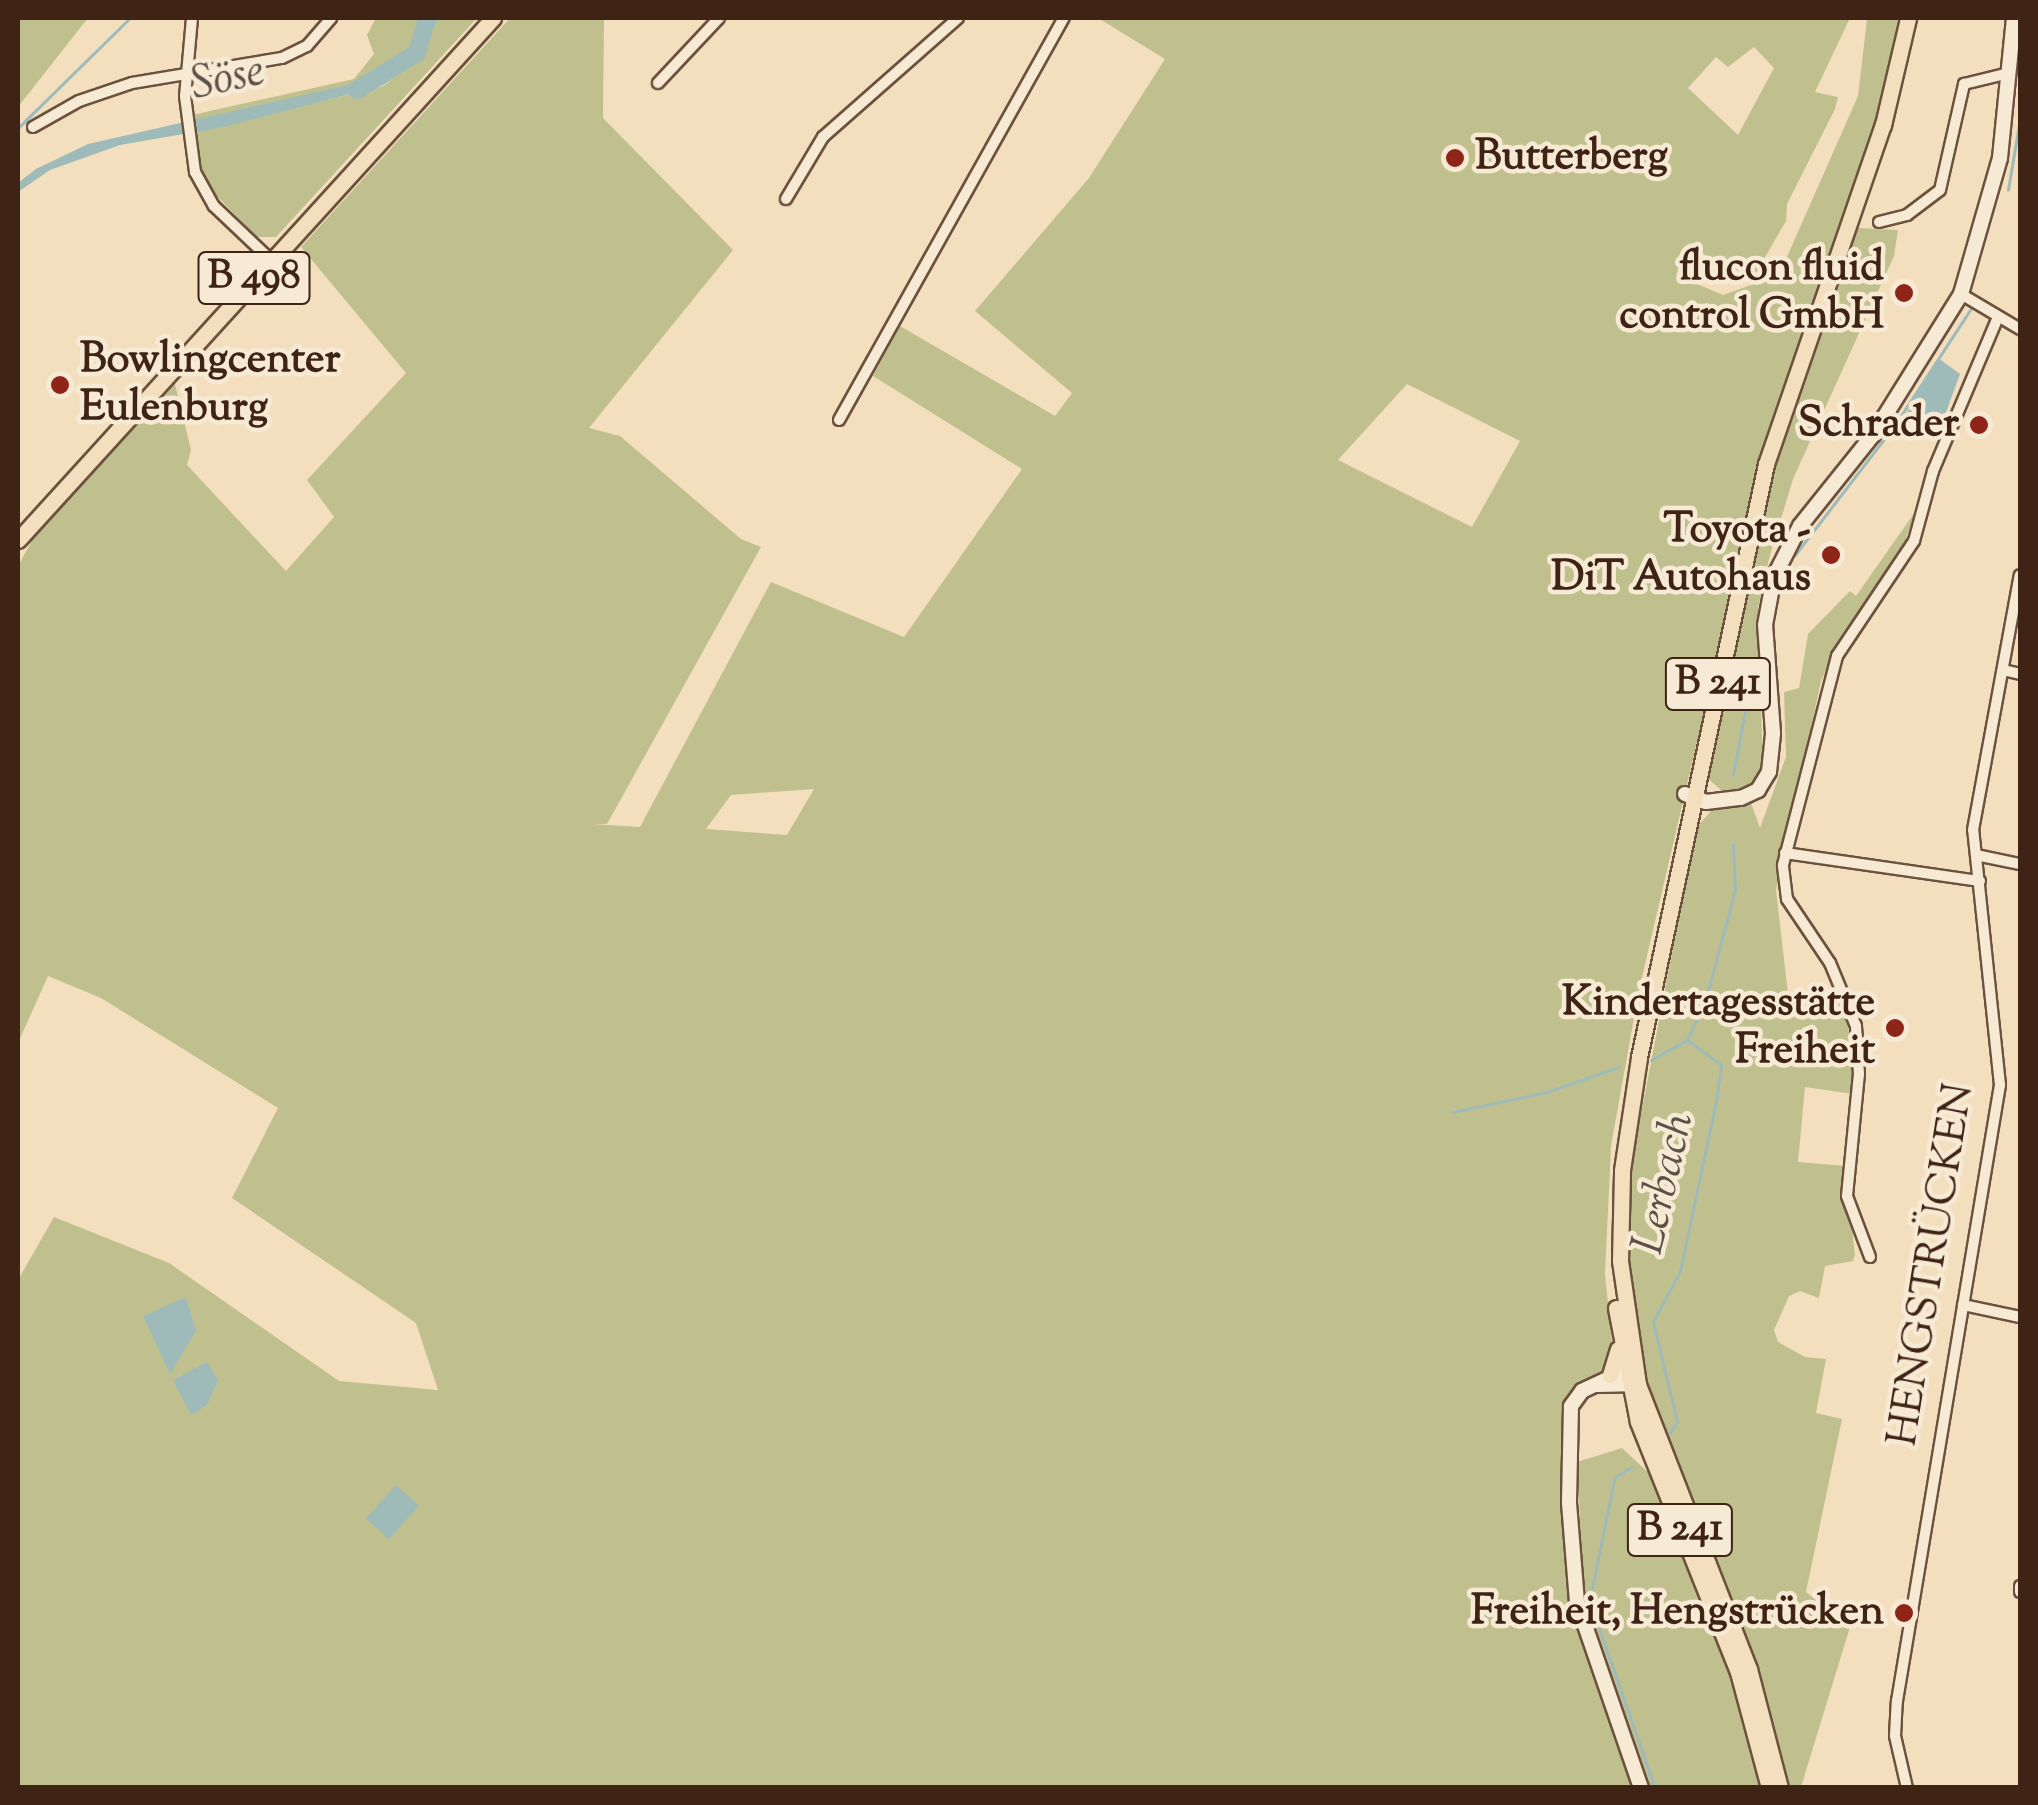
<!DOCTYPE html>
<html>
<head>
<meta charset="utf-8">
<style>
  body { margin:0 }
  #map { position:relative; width:2038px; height:1805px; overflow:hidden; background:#f3dfbe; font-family:"Sorts Mill Goudy",serif }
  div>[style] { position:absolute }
  .green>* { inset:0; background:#c0c08e }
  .water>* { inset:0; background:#9ebbb9; transform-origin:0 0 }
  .stream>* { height:2.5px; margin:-1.25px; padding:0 1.25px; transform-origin:1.25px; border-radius:1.25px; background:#9ebbb9 }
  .river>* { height:18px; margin:-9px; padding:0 9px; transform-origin:9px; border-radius:9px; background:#9ebbb9 }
  .roads { filter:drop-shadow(2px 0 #6c523e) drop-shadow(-2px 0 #6c523e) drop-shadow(0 2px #6c523e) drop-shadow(0 -2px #6c523e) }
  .street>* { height:10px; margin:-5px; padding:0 5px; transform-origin:5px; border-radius:5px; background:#f7ead5 }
  .secondary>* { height:14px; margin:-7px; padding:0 7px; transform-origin:7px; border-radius:7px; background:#f7ead5 }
  .primary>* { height:15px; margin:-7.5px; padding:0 7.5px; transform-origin:7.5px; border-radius:7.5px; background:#f3dfbe }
  .dots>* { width:28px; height:28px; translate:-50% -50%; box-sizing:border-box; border:5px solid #f7ead5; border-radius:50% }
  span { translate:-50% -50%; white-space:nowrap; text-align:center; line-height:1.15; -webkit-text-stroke:9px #f7ead5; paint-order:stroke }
  .shield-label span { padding:2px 8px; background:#f7ead5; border:2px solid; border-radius:8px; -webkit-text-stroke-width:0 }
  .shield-label { font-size:40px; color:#3f2314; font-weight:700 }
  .poi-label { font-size:42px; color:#3f2314; font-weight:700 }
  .left { translate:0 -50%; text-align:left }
  .right { translate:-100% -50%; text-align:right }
  .street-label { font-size:42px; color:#3f2314 }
  .water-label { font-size:45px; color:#5c5146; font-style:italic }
  .frame { position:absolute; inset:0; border:20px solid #3f2314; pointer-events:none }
</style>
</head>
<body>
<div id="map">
  <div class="green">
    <i style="clip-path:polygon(18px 18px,88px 18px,18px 107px)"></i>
    <i style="clip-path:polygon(376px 18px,431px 18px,413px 52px,378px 78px,193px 122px,192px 115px,354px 79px,374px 54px,367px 35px)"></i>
    <i style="clip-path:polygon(439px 18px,477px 18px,276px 237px,257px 237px,207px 186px,198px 172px,194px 132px,384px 86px,422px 52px)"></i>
    <i style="clip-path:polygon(evenodd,510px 18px,604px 18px,603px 118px,733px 250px,589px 428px,620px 436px,741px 539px,761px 547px,607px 824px,592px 824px,640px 827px,771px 582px,904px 637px,1022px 469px,873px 376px,900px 326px,1055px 416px,1072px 393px,975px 311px,1089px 178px,1165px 59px,1098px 18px,1903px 18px,1864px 165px,1771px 425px,1639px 990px,1611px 1146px,1605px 1274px,1613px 1354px,1606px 1369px,1567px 1403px,1562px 1423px,1571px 1590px,1636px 1787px,18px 1787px,18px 1280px,54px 1217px,169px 1263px,339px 1381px,438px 1390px,416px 1323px,232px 1198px,278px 1108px,101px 998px,48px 976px,18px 1043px,18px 566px,36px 533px,175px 384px,191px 450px,187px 465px,286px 571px,334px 517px,307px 480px,406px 373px,301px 247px,510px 18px,1867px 19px,1858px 96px,1779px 275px,1723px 295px,1676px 275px,1687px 246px,1753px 278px,1786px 221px,1787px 204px,1835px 109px,1838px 97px,1815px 92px,1849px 20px,1867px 19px,510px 18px,1754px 47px,1774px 68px,1738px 135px,1688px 88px,1716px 57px,1728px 67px,1754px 47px,510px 18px,1407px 384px,1520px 441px,1472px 527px,1338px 460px,1407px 384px,510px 18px,814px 789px,787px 835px,706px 829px,731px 795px,814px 789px)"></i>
    <i style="clip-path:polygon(1858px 228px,1898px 230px,1894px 256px,1793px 479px,1769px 559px,1758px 607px,1763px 770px,1750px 786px,1723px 792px,1705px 776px,1770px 478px,1791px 398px)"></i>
    <i style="clip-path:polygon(1915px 512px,1901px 553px,1839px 640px,1821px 681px,1776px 890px,1788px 994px,1843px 999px,1856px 1071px,1853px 1094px,1805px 1087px,1798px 1162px,1845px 1166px,1855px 1255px,1853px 1261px,1825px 1266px,1819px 1298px,1800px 1291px,1789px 1296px,1774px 1330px,1778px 1342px,1805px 1357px,1826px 1359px,1816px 1413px,1842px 1419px,1806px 1592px,1850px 1627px,1801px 1787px,1787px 1787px,1758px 1679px,1641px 1371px,1624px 1260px,1626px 1192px,1696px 828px,1711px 811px,1751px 803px,1760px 828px,1786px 757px,1784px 692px,1799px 688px,1808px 634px,1850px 591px,1856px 596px)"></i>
    <i style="clip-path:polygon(1622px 1448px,1650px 1474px,1710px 1610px,1764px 1787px,1650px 1787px,1584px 1599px,1577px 1462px)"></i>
  </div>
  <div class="water">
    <i style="clip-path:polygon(431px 18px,439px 18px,422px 52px,384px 85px,224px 127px,120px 145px,50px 170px,18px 192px,18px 183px,36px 169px,88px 144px,378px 78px,413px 52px)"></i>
    <i style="clip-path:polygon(1938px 358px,1960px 374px,1942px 423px,1930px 433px,1906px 414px)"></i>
    <i style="clip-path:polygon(186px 1297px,196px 1331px,170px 1374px,143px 1316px)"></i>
    <i style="clip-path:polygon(207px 1362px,218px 1380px,207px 1405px,191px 1415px,173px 1380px)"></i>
    <i style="left:396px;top:1485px;width:31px;height:45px;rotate:42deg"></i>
  </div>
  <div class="stream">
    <i style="left:18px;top:128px;width:157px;rotate:-44.5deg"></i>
    <i style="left:2008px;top:190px;width:73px;rotate:-80.5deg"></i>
    <i style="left:1795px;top:555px;width:168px;rotate:-52.5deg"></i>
    <i style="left:1897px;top:422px;width:134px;rotate:-56.9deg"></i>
    <i style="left:1733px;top:775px;width:103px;rotate:-79.3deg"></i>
    <i style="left:1651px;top:1060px;width:39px;rotate:-29deg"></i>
    <i style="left:1453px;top:1112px;width:96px;rotate:-12deg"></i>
    <i style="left:1547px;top:1092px;width:76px;rotate:-19.1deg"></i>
    <i style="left:1670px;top:1433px;width:13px;rotate:-58deg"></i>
    <i style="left:1677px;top:1422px;width:103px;rotate:-103.5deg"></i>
    <i style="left:1653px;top:1322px;width:58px;rotate:-62.1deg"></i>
    <i style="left:1680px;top:1271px;width:173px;rotate:-78deg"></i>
    <i style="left:1716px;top:1102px;width:37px;rotate:-82deg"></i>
    <i style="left:1721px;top:1065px;width:42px;rotate:-143.7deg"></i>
    <i style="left:1687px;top:1040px;width:42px;rotate:-64.7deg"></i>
    <i style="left:1705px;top:1002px;width:116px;rotate:-75deg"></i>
    <i style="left:1735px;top:890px;width:45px;rotate:-92.5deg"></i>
    <i style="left:1633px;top:1467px;width:21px;rotate:149deg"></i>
    <i style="left:1615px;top:1478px;width:126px;rotate:101.5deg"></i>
    <i style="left:1590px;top:1601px;width:198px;rotate:70.8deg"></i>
  </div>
  <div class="river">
    <i style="left:357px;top:90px;width:70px;rotate:-31.7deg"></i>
    <i style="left:417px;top:53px;width:36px;rotate:-74deg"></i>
  </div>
  <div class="roads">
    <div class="street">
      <i style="left:192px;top:18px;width:78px;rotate:95.1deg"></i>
      <i style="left:185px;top:96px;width:77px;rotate:82.5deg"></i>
      <i style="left:195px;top:172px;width:39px;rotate:61deg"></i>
      <i style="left:214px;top:206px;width:79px;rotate:43.5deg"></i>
      <i style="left:658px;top:83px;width:89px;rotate:-46.8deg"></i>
      <i style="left:33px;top:127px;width:53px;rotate:-29.5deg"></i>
      <i style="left:79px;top:101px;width:56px;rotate:-18.8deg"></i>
      <i style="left:132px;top:83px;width:152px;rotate:-9.5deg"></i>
      <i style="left:282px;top:58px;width:28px;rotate:-26deg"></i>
      <i style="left:307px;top:46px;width:37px;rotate:-49deg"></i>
      <i style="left:786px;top:199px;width:72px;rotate:-59.2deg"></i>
      <i style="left:823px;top:137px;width:180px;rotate:-41.4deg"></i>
      <i style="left:1879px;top:222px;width:29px;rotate:-14deg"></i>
      <i style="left:1907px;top:215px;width:41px;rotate:-37.1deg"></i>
      <i style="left:1940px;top:190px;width:109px;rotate:-77.2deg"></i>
      <i style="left:1964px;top:84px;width:46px;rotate:-13.7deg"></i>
      <i style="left:1961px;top:294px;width:69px;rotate:30.7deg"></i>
      <i style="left:839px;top:420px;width:461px;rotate:-60.8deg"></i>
      <i style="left:2003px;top:670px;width:17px;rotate:13deg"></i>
      <i style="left:1785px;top:853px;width:197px;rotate:8.2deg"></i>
      <i style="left:1976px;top:855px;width:45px;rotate:11.6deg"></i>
      <i style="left:1870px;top:1257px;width:65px;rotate:-110.7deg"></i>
      <i style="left:1847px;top:1196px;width:123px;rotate:-84.4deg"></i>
      <i style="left:1859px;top:1074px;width:48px;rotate:-93.6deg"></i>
      <i style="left:1856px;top:1026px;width:68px;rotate:-112.4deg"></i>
      <i style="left:1830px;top:963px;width:77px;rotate:-123.9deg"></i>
      <i style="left:1787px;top:899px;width:34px;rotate:-97deg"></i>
      <i style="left:1783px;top:865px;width:216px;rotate:-75.5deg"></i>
      <i style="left:1837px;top:656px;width:138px;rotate:-56.2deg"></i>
      <i style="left:1914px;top:541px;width:73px;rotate:-74.8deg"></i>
      <i style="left:1933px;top:471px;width:167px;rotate:-67.1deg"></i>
      <i style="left:1963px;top:1305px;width:58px;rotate:11.9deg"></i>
      <i style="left:2020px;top:1586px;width:6px;rotate:90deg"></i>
      <i style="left:1907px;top:1788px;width:53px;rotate:-103deg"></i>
      <i style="left:1895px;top:1736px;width:35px;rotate:-87deg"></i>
      <i style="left:1897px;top:1701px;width:625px;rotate:-80.51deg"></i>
      <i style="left:2000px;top:1085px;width:256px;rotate:-96deg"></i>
      <i style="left:1973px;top:830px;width:259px;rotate:-79.6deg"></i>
    </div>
    <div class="secondary">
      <i style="left:1685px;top:794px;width:22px;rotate:21deg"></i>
      <i style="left:1706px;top:802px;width:35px;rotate:-7deg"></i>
      <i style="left:1741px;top:798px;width:19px;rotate:-25deg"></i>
      <i style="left:1758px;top:790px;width:21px;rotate:-59deg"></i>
      <i style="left:1769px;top:772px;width:39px;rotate:-84deg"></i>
      <i style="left:1773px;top:733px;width:108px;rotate:-94.2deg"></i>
      <i style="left:1765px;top:625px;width:49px;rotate:-79.4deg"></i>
      <i style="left:1774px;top:577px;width:57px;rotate:-63deg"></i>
      <i style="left:1800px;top:526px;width:117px;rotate:-51.3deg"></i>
      <i style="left:1873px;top:435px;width:166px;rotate:-58deg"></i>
      <i style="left:1961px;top:294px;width:141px;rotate:-74deg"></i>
      <i style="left:2000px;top:158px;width:141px;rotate:-84.3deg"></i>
      <i style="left:1620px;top:1373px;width:42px;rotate:154.7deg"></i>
      <i style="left:1582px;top:1391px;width:19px;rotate:126deg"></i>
      <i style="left:1571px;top:1406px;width:97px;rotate:91.2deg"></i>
      <i style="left:1569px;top:1503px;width:99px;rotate:85.4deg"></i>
      <i style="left:1577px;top:1602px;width:197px;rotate:71deg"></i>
      <i style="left:1598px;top:1385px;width:40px;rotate:-1.4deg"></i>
    </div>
    <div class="primary">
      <i style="left:18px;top:540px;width:706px;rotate:-47.7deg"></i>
      <i style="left:1616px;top:1308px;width:116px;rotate:79.1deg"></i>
      <i style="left:1638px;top:1422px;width:269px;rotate:68.2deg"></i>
      <i style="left:1738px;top:1672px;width:120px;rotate:75deg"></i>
      <i style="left:1610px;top:1375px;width:27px;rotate:-73deg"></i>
      <i style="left:1780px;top:1788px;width:123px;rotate:-104.6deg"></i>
      <i style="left:1749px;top:1669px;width:306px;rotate:-111.3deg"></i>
      <i style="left:1638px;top:1384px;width:124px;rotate:-98.3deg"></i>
      <i style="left:1620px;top:1261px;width:91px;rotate:-88.7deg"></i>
      <i style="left:1622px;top:1170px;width:114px;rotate:-81.4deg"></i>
      <i style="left:1639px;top:1057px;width:606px;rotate:-77.91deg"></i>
      <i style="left:1766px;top:464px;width:359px;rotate:-71deg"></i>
      <i style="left:1883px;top:125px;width:110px;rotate:-76.8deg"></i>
    </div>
  </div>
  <div class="dots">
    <i style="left:1455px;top:158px;background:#8f2418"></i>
    <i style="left:1904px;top:293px;background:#8f2418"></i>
    <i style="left:60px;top:385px;background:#8f2418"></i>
    <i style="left:1979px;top:425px;background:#8f2418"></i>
    <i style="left:1831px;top:555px;background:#8f2418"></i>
    <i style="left:1895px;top:1028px;background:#8f2418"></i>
    <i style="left:1904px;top:1613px;background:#8f2418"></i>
  </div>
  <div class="shield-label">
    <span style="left:254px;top:278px">B 498</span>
    <span style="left:1718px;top:684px">B 241</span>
    <span style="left:1680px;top:1530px">B 241</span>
  </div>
  <div class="poi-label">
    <span class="left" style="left:1475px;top:158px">Butterberg</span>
    <span class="right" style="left:1884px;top:293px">flucon fluid<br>control GmbH</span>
    <span class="left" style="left:80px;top:385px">Bowlingcenter<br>Eulenburg</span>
    <span class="right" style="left:1959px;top:425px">Schrader</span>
    <span class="right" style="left:1811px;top:555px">Toyota -<br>DiT Autohaus</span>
    <span class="right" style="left:1875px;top:1028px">Kindertagesstätte<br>Freiheit</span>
    <span class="right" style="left:1884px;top:1613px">Freiheit, Hengstrücken</span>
  </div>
  <div class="street-label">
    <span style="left:1933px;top:1265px;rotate:-81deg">HENGSTRÜCKEN</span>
  </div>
  <div class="water-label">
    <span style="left:228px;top:80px;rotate:-12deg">Söse</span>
    <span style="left:1666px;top:1184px;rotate:-77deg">Lerbach</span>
  </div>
  <div class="frame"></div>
</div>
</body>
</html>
